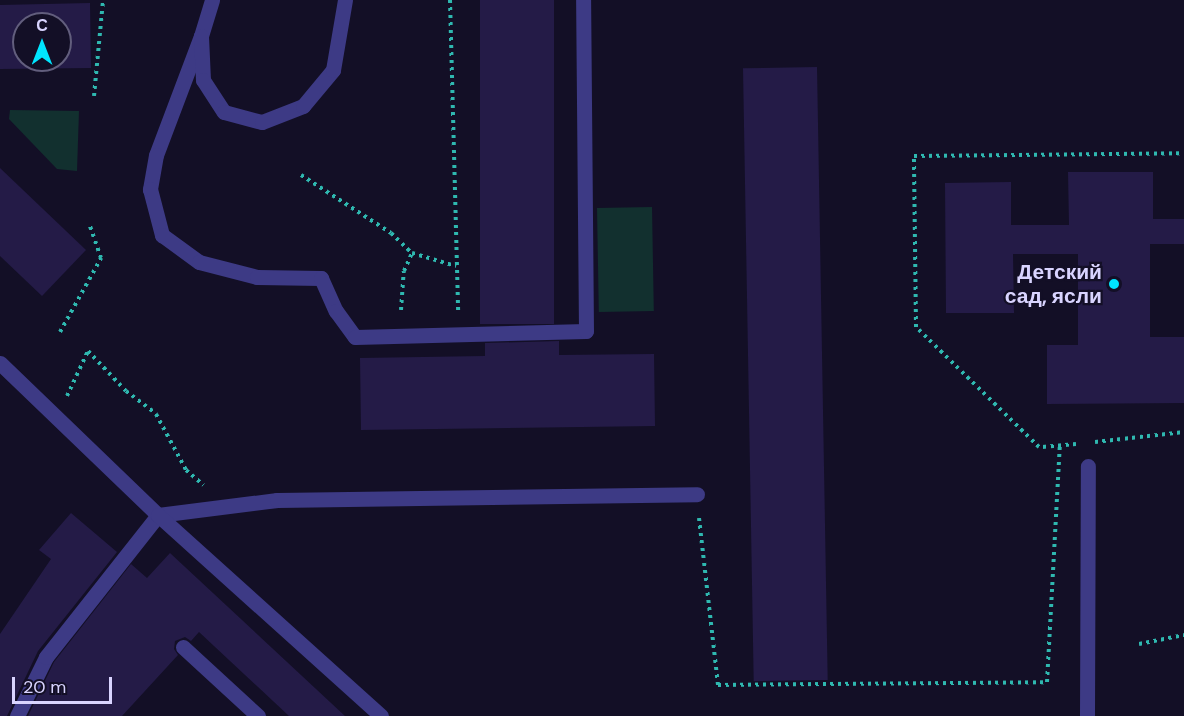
<!DOCTYPE html>
<html>
<head>
<meta charset="utf-8">
<style>
  body { margin:0 }
  #map { position:relative; width:1184px; height:716px; overflow:hidden; background:#130f26; font-family:"DM Sans",sans-serif }
  div>[style] { position:absolute }
  .green>* { inset:0; background:#12302f; transform-origin:0 0 }
  .building>* { inset:0; background:#241b47; transform-origin:0 0 }
  .path>* { height:4px; margin-top:-2px; transform-origin:0; background:repeating-linear-gradient(90deg,#2fb8b0 0 3px,transparent 0 7.5px) }
  .service>* { height:15px; margin:-7.5px; padding:0 7.5px; transform-origin:7.5px; border-radius:7.5px; background:#3d3a85 }
  .minor>* { height:15px; margin:-7.5px; padding:0 7.5px; transform-origin:7.5px; border-radius:7.5px; background:#3d3a85 }
  .tertiary>* { height:15px; margin:-7.5px; padding:0 7.5px; transform-origin:7.5px; border-radius:7.5px; background:#3d3a85 }
  .dots>* { width:16px; height:16px; translate:-50% -50%; box-sizing:border-box; border:3px solid #130f26; border-radius:50% }
  span { translate:-50% -50%; white-space:nowrap; text-align:center; line-height:1.15; -webkit-text-stroke:4.5px #130f26; paint-order:stroke }
  .poi-label { font-size:21px; color:#d9d4ff; font-weight:700 }
  .right { translate:-100% -50%; text-align:right }
  .north { position:absolute; left:12px; top:12px; width:60px; height:60px; box-sizing:border-box; background:#130f26; border:2px solid #625e7d; border-radius:50%; rotate:0deg; font-size:16px; font-weight:700; line-height:24px; text-align:center; color:#d9d4ff }
  .north::after { content:''; display:block; margin:auto; width:21px; height:27px; background:#00e5ff; clip-path:polygon(50% 0,100% 100%,50% 72%,0 100%) }
  .scale { position:absolute; left:12px; top:677px; width:100px; height:27px; box-sizing:border-box; border:3px solid #d9d4ff; border-top:0; padding-left:8px; font-size:18px; line-height:21px; white-space:nowrap; color:#d9d4ff; -webkit-text-stroke:4px #130f26; paint-order:stroke }
</style>
</head>
<body>
<div id="map">
  <div class="green">
    <i style="clip-path:polygon(10px 110px,79px 111px,77px 171px,57px 169px,9px 119px)"></i>
    <i style="left:652px;top:207px;width:104px;height:55px;rotate:89deg"></i>
  </div>
  <div class="building">
    <i style="left:480px;top:0;width:74px;height:324px"></i>
    <i style="clip-path:polygon(evenodd,90px 3px,91px 68px,0 69px,0 5px,90px 3px,24px 24px,60px 24px,60px 60px,24px 60px,24px 24px)"></i>
    <i style="left:817px;top:67px;width:613px;height:74px;rotate:89deg"></i>
    <i style="clip-path:polygon(0 168px,86px 250px,42px 296px,0 256px)"></i>
    <i style="clip-path:polygon(1068px 172px,1153px 172px,1153px 219px,1184px 219px,1184px 244px,1150px 244px,1150px 337px,1184px 337px,1184px 403px,1047px 404px,1047px 345px,1078px 345px,1078px 254px,1013px 254px,1014px 313px,946px 313px,945px 183px,1011px 182px,1011px 225px,1069px 225px)"></i>
    <i style="clip-path:polygon(559px 341px,559px 355px,654px 354px,655px 426px,361px 430px,360px 358px,485px 356px,485px 343px)"></i>
    <i style="clip-path:polygon(71px 513px,117px 552px,38px 651px,7px 716px,0 716px,0 634px,51px 559px,39px 550px)"></i>
    <i style="clip-path:polygon(170px 553px,345px 716px,289px 716px,199px 632px,191px 641px,185px 637px,175px 641px,174px 649px,178px 655px,122px 716px,28px 716px,54px 662px,131px 564px,147px 578px)"></i>
  </div>
  <div class="path">
    <i style="left:450px;top:0;width:311px;rotate:88.5deg"></i>
    <i style="left:94px;top:96px;width:96px;rotate:-84.6deg"></i>
    <i style="left:301px;top:175px;width:107px;rotate:32.8deg"></i>
    <i style="left:391px;top:233px;width:29px;rotate:44deg"></i>
    <i style="left:412px;top:253px;width:46px;rotate:16.5deg"></i>
    <i style="left:401px;top:310px;width:39px;rotate:-86deg"></i>
    <i style="left:404px;top:271px;width:20px;rotate:-66deg"></i>
    <i style="left:60px;top:332px;width:85px;rotate:-61deg"></i>
    <i style="left:101px;top:258px;width:37px;rotate:-109deg"></i>
    <i style="left:67px;top:396px;width:50px;rotate:-65deg"></i>
    <i style="left:88px;top:351px;width:55px;rotate:46.5deg"></i>
    <i style="left:126px;top:391px;width:38px;rotate:37deg"></i>
    <i style="left:156px;top:414px;width:64px;rotate:61.8deg"></i>
    <i style="left:186px;top:470px;width:23px;rotate:41deg"></i>
    <i style="left:1095px;top:442px;width:90px;rotate:-6.4deg"></i>
    <i style="left:1076px;top:444px;width:37px;rotate:175deg"></i>
    <i style="left:1039px;top:447px;width:172px;rotate:-135.7deg"></i>
    <i style="left:916px;top:327px;width:171px;rotate:-90.7deg"></i>
    <i style="left:914px;top:156px;width:270px;rotate:-0.6deg"></i>
    <i style="left:699px;top:518px;width:168px;rotate:83.5deg"></i>
    <i style="left:718px;top:685px;width:329px;rotate:-0.5deg"></i>
    <i style="left:1047px;top:682px;width:237px;rotate:-86.9deg"></i>
    <i style="left:1139px;top:644px;width:46px;rotate:-11.3deg"></i>
  </div>
  <div class="service">
    <i style="left:201px;top:36px;width:127px;rotate:110.7deg"></i>
    <i style="left:156px;top:155px;width:35px;rotate:100deg"></i>
    <i style="left:150px;top:189px;width:48px;rotate:75.4deg"></i>
    <i style="left:162px;top:235px;width:46px;rotate:36.1deg"></i>
    <i style="left:199px;top:262px;width:60px;rotate:14.5deg"></i>
    <i style="left:257px;top:277px;width:64px;rotate:0.9deg"></i>
    <i style="left:321px;top:278px;width:36px;rotate:66deg"></i>
    <i style="left:336px;top:311px;width:32px;rotate:54deg"></i>
    <i style="left:355px;top:337px;width:231px;rotate:-1.5deg"></i>
    <i style="left:586px;top:331px;width:331px;rotate:-90.5deg"></i>
    <i style="left:183px;top:647px;width:102px;rotate:42.6deg"></i>
    <i style="left:17px;top:716px;width:66px;rotate:-63.8deg"></i>
    <i style="left:46px;top:657px;width:181px;rotate:-51.7deg"></i>
    <i style="left:158px;top:515px;width:120px;rotate:-7.2deg"></i>
    <i style="left:277px;top:500px;width:420px;rotate:-0.8deg"></i>
    <i style="left:1087px;top:716px;width:250px;rotate:-89.8deg"></i>
  </div>
  <div class="minor">
    <i style="left:212px;top:0;width:38px;rotate:107deg"></i>
    <i style="left:201px;top:36px;width:44px;rotate:87.4deg"></i>
    <i style="left:203px;top:80px;width:38px;rotate:57deg"></i>
    <i style="left:224px;top:112px;width:39px;rotate:15deg"></i>
    <i style="left:262px;top:122px;width:44px;rotate:-21.3deg"></i>
    <i style="left:303px;top:106px;width:47px;rotate:-50.2deg"></i>
    <i style="left:333px;top:70px;width:71px;rotate:-80.3deg"></i>
  </div>
  <div class="tertiary">
    <i style="left:0;top:363px;width:219px;rotate:43.9deg"></i>
    <i style="left:158px;top:515px;width:300px;rotate:42deg"></i>
  </div>
  <div class="dots">
    <i style="left:1114px;top:284px;background:#00e5ff"></i>
  </div>
  <div class="poi-label">
    <span class="right" style="left:1102px;top:284px">Детский<br>сад, ясли</span>
  </div>
  <div class="north">С</div>
  <div class="scale">20 m</div>
</div>
</body>
</html>
